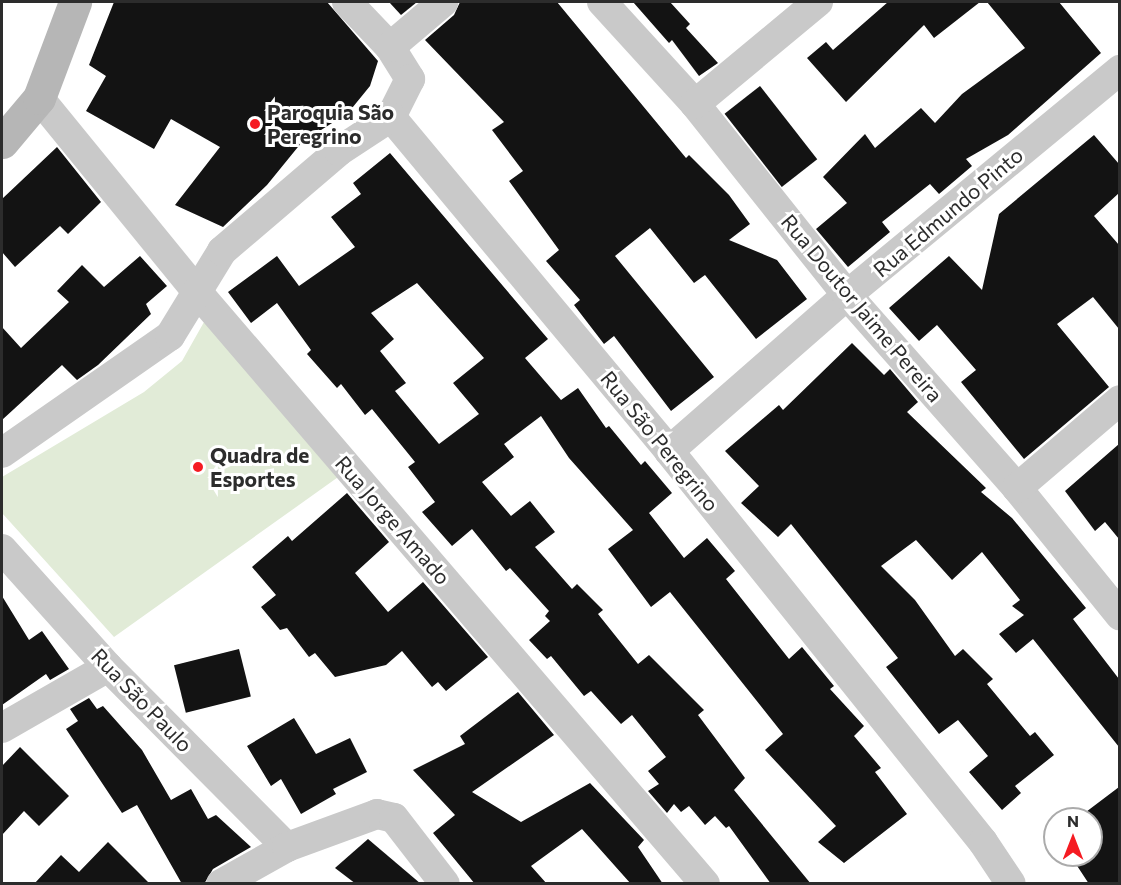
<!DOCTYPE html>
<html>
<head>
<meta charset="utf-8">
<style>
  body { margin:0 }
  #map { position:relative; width:1121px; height:885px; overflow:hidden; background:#fff; font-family:Commissioner,sans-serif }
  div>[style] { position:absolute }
  .green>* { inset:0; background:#e1ebd7 }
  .building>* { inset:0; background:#131313; transform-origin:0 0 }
  .street>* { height:30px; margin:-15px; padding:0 15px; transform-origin:15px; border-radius:15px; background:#c9c9c9 }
  .secondary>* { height:33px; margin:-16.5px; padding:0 16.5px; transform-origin:16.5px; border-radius:16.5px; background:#b6b6b6 }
  .dots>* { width:16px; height:16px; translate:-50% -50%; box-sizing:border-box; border:3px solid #fff; border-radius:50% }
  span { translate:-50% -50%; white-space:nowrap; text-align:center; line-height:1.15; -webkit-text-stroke:6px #fff; paint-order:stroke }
  .poi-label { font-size:21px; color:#2c2c2c; font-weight:700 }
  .left { translate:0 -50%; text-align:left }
  .street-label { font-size:21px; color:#2c2c2c }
  .frame { position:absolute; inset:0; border:3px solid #2c2c2c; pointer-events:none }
  .north { position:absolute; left:1043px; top:807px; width:60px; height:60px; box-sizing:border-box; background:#fff; border:2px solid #ababab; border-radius:50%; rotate:0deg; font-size:16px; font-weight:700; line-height:24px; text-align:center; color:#2c2c2c }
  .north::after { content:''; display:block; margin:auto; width:21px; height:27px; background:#f51b22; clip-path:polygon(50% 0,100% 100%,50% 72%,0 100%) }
</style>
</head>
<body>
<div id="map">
  <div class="green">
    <i style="clip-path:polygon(208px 315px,341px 475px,114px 637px,2px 513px,2px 477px,144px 392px,182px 361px)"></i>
  </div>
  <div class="building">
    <i style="clip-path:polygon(114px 2px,327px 2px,378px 61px,370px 86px,348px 113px,302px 142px,267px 185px,223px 227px,175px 205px,220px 147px,171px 119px,154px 149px,86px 111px,106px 76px,89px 65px)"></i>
    <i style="clip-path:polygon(389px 2px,417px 2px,401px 15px)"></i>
    <i style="clip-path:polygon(460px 2px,557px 2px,686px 158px,689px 155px,729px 195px,750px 224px,729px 240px,777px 260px,807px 299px,756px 339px,705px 275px,694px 283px,650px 228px,615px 256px,714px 377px,671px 411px,614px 336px,604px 344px,574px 305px,580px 300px,546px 261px,559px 250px,509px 181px,523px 171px,492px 130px,504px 122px,425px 40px,454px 15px)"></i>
    <i style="clip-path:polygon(633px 2px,670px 2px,690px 24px,686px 28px,718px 63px,699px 76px,672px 40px,669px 43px)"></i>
    <i style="clip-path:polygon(888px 2px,980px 2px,934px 38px,924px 25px,846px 102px,807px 58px,826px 42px,833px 50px)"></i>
    <i style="clip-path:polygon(987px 2px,1059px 2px,1101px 53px,1008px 135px,966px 159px,972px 166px,939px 194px,930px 184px,882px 222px,890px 232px,848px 267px,816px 229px,847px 203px,823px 177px,865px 134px,875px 148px,921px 108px,935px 123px,962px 94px,1025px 48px)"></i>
    <i style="left:760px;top:86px;width:93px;height:45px;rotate:52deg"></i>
    <i style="clip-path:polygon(1094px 135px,1119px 164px,1119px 193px,1094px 216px,1119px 245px,1119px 329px,1093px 297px,1057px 324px,1109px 387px,1024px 459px,961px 382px,976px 370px,937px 325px,919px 341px,889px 308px,949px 256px,982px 290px,999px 214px)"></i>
    <i style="clip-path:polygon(57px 147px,101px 202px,68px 234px,60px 226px,15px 267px,2px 252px,2px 199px)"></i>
    <i style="clip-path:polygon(evenodd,390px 153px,548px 339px,525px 358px,561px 400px,578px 388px,606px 428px,609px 426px,641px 465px,645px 461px,672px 493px,649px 513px,684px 558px,707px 538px,735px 571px,726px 579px,789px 659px,802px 647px,834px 686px,830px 689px,864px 726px,854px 736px,881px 768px,875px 772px,907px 814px,844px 863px,818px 842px,836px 826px,765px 750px,783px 734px,670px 592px,651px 607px,608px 549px,633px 530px,569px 458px,541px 416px,504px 444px,514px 457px,482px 482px,511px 516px,530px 501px,555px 532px,535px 547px,572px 589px,577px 584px,603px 610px,598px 614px,638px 664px,649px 655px,704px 710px,698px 715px,745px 778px,734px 790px,811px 884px,771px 884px,729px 826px,726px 828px,715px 816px,705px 825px,689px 806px,681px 812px,674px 804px,667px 813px,648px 791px,659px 784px,648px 771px,666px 757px,632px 715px,621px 724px,591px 691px,584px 696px,551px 656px,547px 659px,529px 640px,550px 621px,545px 616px,549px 611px,510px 568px,506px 571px,472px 529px,452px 546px,422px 512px,435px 502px,408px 467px,415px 462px,372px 409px,365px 415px,341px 384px,337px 388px,307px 354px,311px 350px,277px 303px,251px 323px,228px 292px,277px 256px,299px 286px,355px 247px,331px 217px,361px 194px,353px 183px,390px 153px,417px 283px,484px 358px,453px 383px,479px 414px,439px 444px,395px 391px,406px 383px,380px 351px,394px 339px,371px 313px,417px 283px)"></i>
    <i style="clip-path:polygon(140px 256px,167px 286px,146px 304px,151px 314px,98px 365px,77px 380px,62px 365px,2px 420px,2px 327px,21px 348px,69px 302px,57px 291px,82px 265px,104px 287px)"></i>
    <i style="clip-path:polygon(852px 343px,884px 375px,890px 369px,918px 402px,907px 412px,986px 488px,981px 492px,1012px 518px,1086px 608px,1073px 619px,1119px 679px,1119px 747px,1033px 639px,1016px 653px,999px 634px,1024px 615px,1012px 606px,1020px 600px,982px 552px,952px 580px,916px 540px,881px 566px,915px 600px,955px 656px,963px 649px,993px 679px,987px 684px,1030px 736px,1035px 732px,1054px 755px,1015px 786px,1021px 793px,1002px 810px,969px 772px,988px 756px,958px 720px,939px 734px,886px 667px,898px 658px,791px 524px,778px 537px,741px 503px,759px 486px,725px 451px,779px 405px,783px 410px)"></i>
    <i style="clip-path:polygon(1119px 444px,1119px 539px,1105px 522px,1095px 531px,1065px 491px)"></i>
    <i style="clip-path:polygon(347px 493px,389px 542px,355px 573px,388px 612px,423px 582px,488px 657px,446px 691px,438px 682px,432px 687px,402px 651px,386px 665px,335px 677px,315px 653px,309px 657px,287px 628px,280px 630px,261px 607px,276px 595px,252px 567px,288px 536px,292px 541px)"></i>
    <i style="clip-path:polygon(2px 596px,29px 640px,42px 631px,69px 669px,50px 680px,46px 674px,2px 705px)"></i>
    <i style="left:239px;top:649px;width:49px;height:67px;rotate:76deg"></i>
    <i style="clip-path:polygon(518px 692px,554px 735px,472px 792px,521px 822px,590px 783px,644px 840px,638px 847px,663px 884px,631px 884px,582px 829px,531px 866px,547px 884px,475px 884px,433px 833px,455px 815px,413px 770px,465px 744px,460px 736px)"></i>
    <i style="clip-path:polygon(89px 698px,97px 709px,103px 706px,142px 750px,171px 800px,191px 789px,208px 819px,216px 815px,251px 847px,213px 869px,204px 884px,182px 884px,137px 805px,122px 813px,66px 729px,78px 721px,70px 709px)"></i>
    <i style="clip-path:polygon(294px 718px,316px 754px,350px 738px,367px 772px,333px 789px,336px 794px,301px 814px,281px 779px,271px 786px,247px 746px)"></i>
    <i style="clip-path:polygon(20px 747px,69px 796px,39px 826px,24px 811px,2px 835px,2px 766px)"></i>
    <i style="clip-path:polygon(1119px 787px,1119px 884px,1089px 884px,1070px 855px,1091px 855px,1091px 819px,1066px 819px,1075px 813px,1078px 818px)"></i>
    <i style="clip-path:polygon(368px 839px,421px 884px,356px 884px,335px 868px)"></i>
    <i style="clip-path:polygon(108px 842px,150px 884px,34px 884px,61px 855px,79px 872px)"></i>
  </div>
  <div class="street">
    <i style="left:347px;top:2px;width:62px;rotate:46.3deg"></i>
    <i style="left:390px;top:47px;width:38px;rotate:58deg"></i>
    <i style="left:410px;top:79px;width:42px;rotate:116.6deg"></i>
    <i style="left:391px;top:117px;width:435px;rotate:50.2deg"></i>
    <i style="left:669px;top:451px;width:501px;rotate:51.23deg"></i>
    <i style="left:983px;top:842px;width:50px;rotate:56.3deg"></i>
    <i style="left:602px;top:2px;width:138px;rotate:47.6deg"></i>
    <i style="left:695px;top:104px;width:244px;rotate:51.5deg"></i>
    <i style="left:847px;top:295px;width:257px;rotate:48.6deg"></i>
    <i style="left:1017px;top:488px;width:164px;rotate:51deg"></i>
    <i style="left:390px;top:47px;width:70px;rotate:-40.3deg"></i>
    <i style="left:39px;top:98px;width:253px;rotate:50.8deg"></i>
    <i style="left:199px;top:294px;width:777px;rotate:49.38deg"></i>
    <i style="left:695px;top:104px;width:160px;rotate:-39.7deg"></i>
    <i style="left:669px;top:451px;width:237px;rotate:-41.2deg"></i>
    <i style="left:847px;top:295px;width:354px;rotate:-39.5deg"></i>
    <i style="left:2px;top:453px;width:205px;rotate:-34.9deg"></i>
    <i style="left:170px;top:336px;width:100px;rotate:-58.5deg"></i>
    <i style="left:222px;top:251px;width:154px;rotate:-40.5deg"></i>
    <i style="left:339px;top:151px;width:62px;rotate:-33.2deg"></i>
    <i style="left:1017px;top:488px;width:135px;rotate:-40.5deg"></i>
    <i style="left:2px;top:549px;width:159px;rotate:48.1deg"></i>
    <i style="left:108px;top:667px;width:254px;rotate:45.2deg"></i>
    <i style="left:2px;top:728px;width:122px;rotate:-29.9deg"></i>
    <i style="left:221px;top:884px;width:76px;rotate:-29.3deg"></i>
    <i style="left:287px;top:847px;width:96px;rotate:-20.1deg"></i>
    <i style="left:377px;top:814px;width:17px;rotate:13deg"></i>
    <i style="left:394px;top:818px;width:83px;rotate:52.3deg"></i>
  </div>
  <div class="secondary">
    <i style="left:2px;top:142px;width:57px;rotate:-49.9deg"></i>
    <i style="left:39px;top:98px;width:103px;rotate:-69.4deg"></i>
  </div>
  <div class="dots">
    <i style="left:255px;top:124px;background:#f51b22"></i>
    <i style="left:198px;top:467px;background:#f51b22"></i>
  </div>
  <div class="poi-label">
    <span class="left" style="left:267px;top:124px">Paroquia São<br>Peregrino</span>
    <span class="left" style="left:210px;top:467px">Quadra de<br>Esportes</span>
  </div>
  <div class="street-label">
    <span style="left:948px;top:212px;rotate:-40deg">Rua Edmundo Pinto</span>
    <span style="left:862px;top:308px;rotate:50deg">Rua Doutor Jaime Pereira</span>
    <span style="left:660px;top:441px;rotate:51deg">Rua São Peregrino</span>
    <span style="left:393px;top:520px;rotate:49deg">Rua Jorge Amado</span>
    <span style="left:142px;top:700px;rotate:46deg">Rua São Paulo</span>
  </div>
  <div class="frame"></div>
  <div class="north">N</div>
</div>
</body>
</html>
